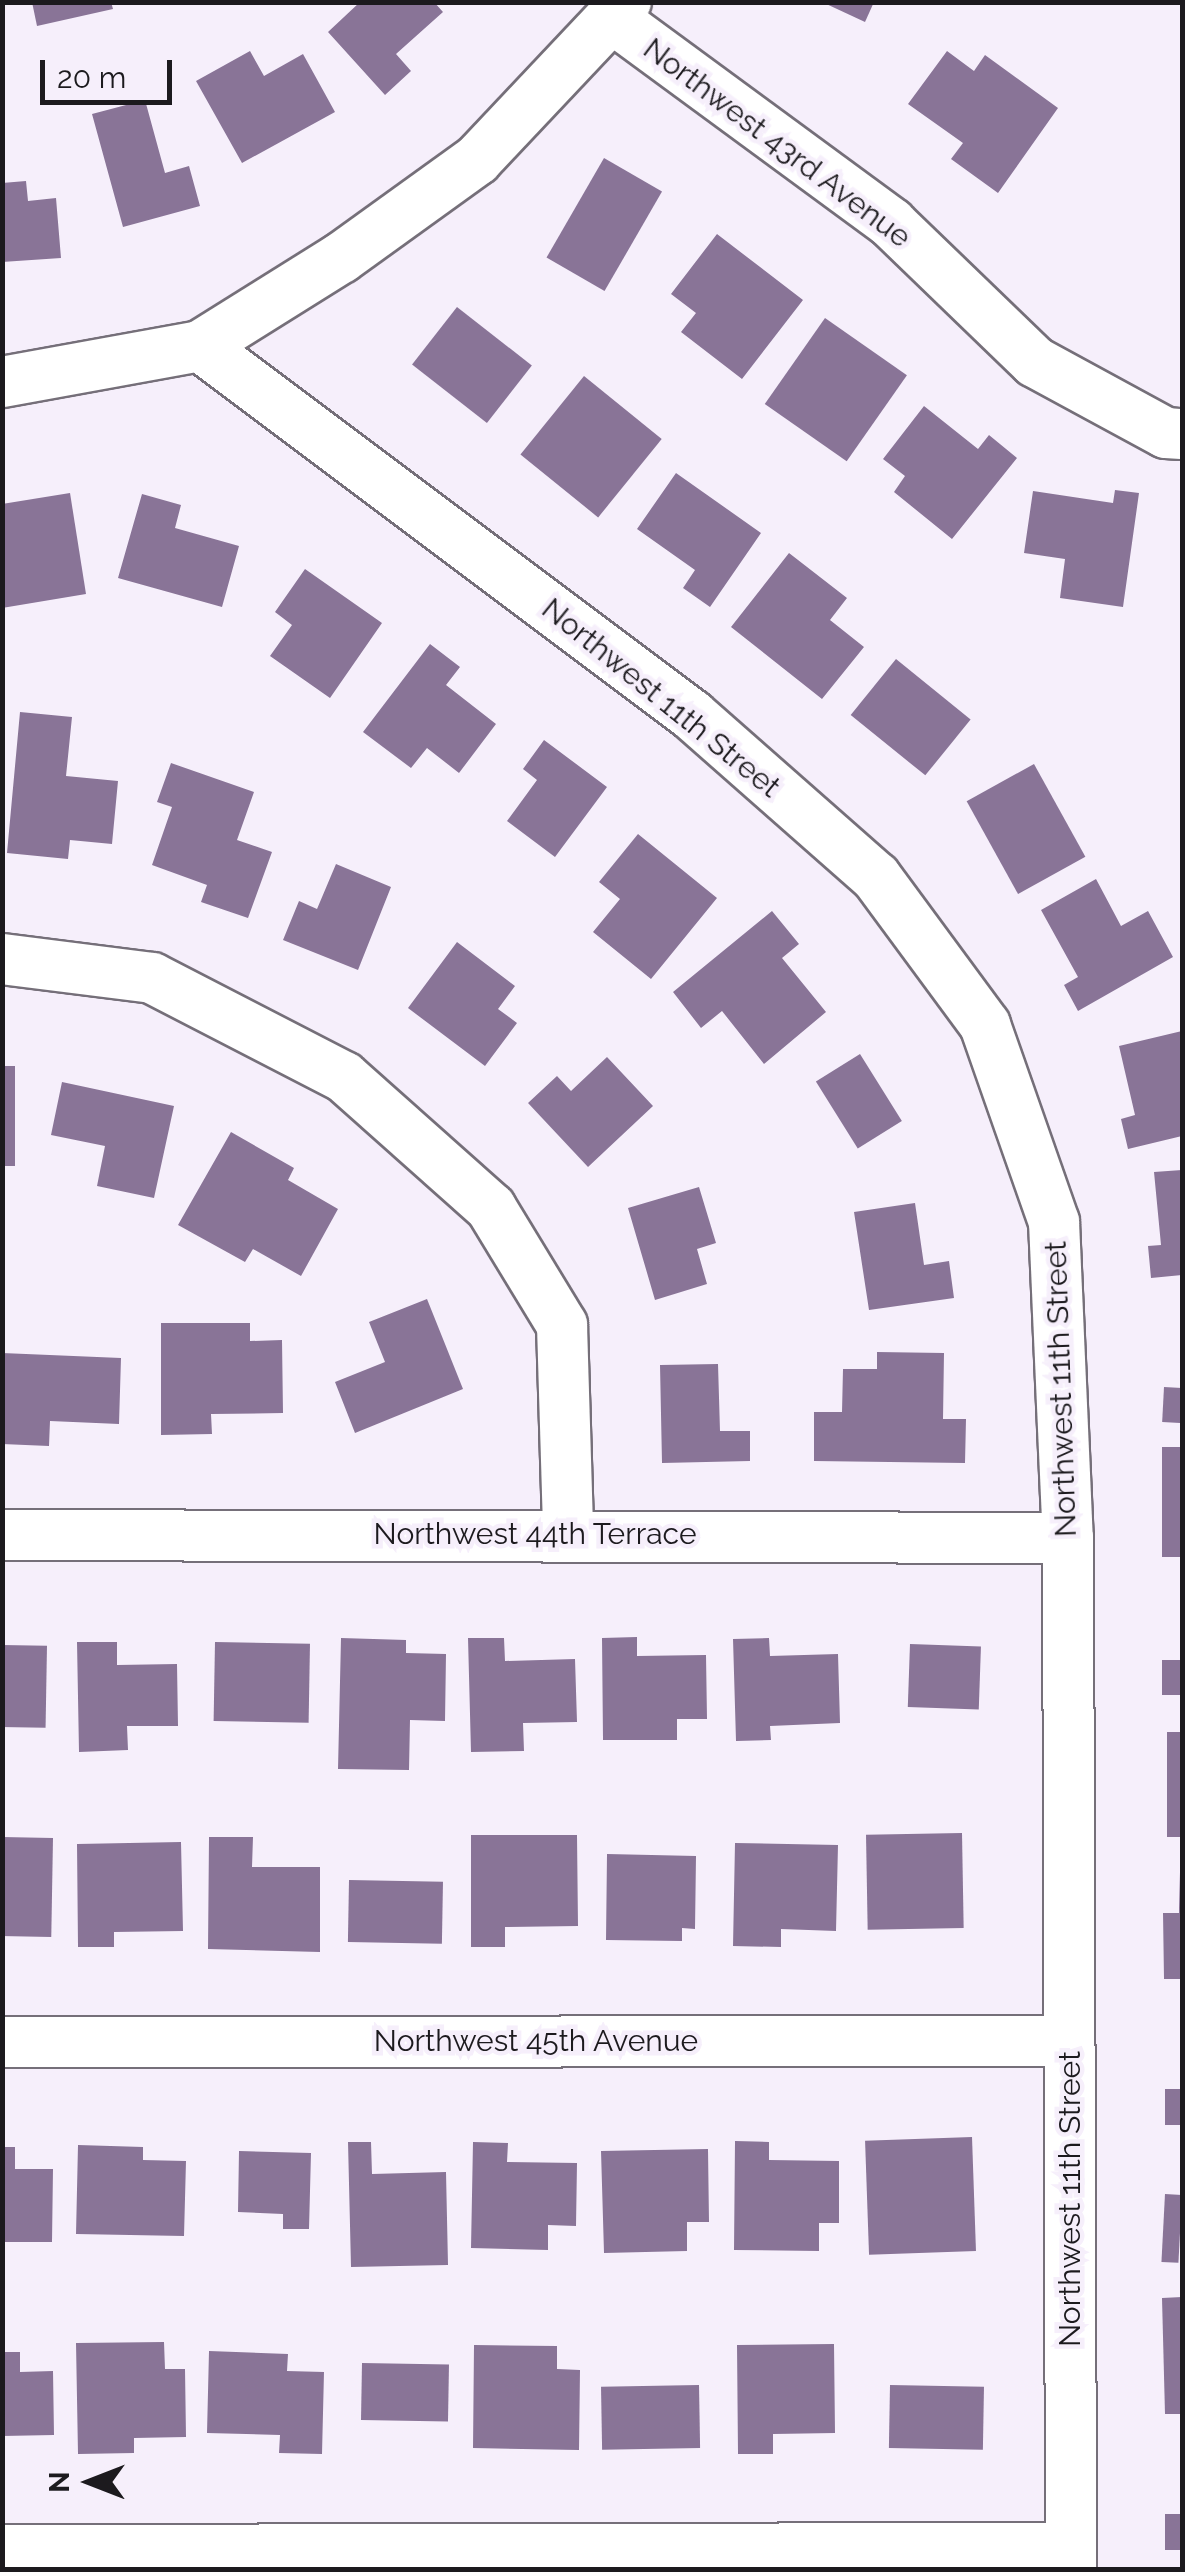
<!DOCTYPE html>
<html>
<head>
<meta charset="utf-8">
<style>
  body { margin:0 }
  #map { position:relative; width:1185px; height:2572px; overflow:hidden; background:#f6effb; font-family:Raleway,sans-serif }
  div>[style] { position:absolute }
  .building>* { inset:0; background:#897497; transform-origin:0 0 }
  .roads { filter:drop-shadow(2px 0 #756f79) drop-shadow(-2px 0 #756f79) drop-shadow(0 2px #756f79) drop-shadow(0 -2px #756f79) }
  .minor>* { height:50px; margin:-25px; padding:0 25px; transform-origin:25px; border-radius:25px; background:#fff }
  span { translate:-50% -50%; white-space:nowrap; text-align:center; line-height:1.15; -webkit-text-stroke:9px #f6effb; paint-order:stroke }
  .street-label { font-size:30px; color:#1c1a1e }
  .frame { position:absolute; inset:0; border:5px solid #1c1a1e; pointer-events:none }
  .north { position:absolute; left:40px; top:2432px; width:100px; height:100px; -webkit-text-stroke:8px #f6effb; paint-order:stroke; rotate:270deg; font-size:28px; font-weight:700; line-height:40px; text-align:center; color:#1c1a1e }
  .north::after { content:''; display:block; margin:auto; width:35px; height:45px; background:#1c1a1e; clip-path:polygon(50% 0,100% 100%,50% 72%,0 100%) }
  .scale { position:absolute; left:40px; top:60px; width:132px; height:45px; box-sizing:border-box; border:5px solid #1c1a1e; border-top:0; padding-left:12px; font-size:30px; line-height:35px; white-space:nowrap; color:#1c1a1e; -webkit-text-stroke:8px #f6effb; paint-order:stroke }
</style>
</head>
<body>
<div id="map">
  <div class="building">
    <i style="clip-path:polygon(32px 2px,111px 2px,113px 9px,37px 26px)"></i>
    <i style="clip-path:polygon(360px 2px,434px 2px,443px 12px,396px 54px,411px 71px,385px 95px,328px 32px)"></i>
    <i style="clip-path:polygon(822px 2px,874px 2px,865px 22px)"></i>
    <i style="clip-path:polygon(250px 51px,264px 76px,303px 54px,335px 112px,242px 163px,196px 81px)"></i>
    <i style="clip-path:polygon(947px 51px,974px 71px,985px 55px,1058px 108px,998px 193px,951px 159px,963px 143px,908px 104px)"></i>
    <i style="clip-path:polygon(145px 100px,165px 173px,189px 166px,200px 206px,123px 227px,92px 114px)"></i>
    <i style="left:604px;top:158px;width:67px;height:115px;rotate:30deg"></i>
    <i style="clip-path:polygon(26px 181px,28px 201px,56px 198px,61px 258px,2px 262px,2px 183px)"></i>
    <i style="clip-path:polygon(717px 234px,803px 300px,742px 379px,681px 332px,696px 313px,671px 294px)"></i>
    <i style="left:457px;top:307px;width:95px;height:73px;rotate:38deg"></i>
    <i style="left:825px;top:318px;width:100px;height:105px;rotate:35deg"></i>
    <i style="left:584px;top:376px;width:100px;height:101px;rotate:39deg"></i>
    <i style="clip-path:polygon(924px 406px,978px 449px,989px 435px,1017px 458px,952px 539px,894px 492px,905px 476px,883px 459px)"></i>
    <i style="clip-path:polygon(676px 473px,761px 533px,710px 607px,683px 588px,695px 570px,637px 529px)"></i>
    <i style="clip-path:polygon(1115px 490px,1139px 493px,1123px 607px,1060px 598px,1065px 559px,1024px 553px,1033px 491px,1113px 503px)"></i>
    <i style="clip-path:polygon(70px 493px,86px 594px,2px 608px,2px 504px)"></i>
    <i style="clip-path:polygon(142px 494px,181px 505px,175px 528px,239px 546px,222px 607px,118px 578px)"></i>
    <i style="clip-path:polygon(789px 553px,847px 598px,830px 620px,864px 647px,822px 699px,731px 627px)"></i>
    <i style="clip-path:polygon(305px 569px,382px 623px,330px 698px,270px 656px,292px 625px,275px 612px)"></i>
    <i style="clip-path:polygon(430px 644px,460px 667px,446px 685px,496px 724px,459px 773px,427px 748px,411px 768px,363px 732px)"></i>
    <i style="left:896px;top:659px;width:96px;height:72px;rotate:39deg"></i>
    <i style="clip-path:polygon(20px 712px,72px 717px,66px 776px,118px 781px,112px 844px,70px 840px,68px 859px,7px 853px)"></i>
    <i style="clip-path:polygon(544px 740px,607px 787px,555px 857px,507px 821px,537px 780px,523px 769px)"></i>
    <i style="clip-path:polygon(171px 763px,254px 792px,237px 840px,272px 852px,248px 918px,201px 902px,207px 885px,152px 865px,172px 807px,157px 802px)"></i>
    <i style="left:1034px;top:764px;width:106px;height:77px;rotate:61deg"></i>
    <i style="clip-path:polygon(638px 834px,717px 898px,651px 979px,593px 932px,620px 899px,599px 882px)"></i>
    <i style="clip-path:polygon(336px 864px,391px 887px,358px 970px,283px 940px,299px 901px,317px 909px)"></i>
    <i style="clip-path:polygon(1096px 879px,1121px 926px,1148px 911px,1173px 957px,1078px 1011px,1064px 985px,1078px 977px,1041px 910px)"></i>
    <i style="clip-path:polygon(772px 911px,799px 944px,782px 958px,826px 1012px,764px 1064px,722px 1011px,701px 1028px,673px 992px)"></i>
    <i style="clip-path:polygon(457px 942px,515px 986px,498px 1009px,517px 1023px,485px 1066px,408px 1008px)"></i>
    <i style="clip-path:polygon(1182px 1031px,1182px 1136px,1128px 1149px,1121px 1119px,1135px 1115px,1119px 1046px)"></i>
    <i style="left:860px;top:1054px;width:79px;height:52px;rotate:58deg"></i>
    <i style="clip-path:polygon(607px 1057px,653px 1106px,588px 1167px,528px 1103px,557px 1076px,571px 1091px)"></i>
    <i style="left:2px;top:1066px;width:13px;height:100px"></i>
    <i style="clip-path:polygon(62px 1082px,174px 1106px,154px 1198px,97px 1186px,105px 1146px,51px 1135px)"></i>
    <i style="clip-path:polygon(231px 1132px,294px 1168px,288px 1180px,338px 1209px,301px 1276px,253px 1249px,245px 1262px,178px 1225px)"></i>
    <i style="clip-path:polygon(1182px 1170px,1182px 1275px,1151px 1278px,1148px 1246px,1161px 1245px,1154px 1172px)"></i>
    <i style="clip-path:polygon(699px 1187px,716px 1243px,697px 1249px,707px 1284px,655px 1300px,628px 1208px)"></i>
    <i style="clip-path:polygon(915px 1203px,924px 1265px,949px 1261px,954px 1298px,869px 1310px,854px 1212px)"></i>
    <i style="clip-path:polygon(427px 1299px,463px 1389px,355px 1433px,335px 1382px,385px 1362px,369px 1322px)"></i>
    <i style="clip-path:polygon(161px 1323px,250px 1323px,250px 1341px,282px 1340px,283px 1413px,211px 1414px,212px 1434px,161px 1435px)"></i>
    <i style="clip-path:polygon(877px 1352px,944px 1353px,943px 1419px,966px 1419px,965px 1463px,814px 1461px,814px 1412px,842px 1412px,843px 1369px,877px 1369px)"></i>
    <i style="clip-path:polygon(2px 1353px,121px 1358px,119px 1424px,50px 1421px,49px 1446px,2px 1444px)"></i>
    <i style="clip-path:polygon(718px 1364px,720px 1431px,750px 1431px,750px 1461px,662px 1463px,660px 1365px)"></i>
    <i style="left:1164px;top:1387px;width:18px;height:35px;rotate:3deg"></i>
    <i style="left:1162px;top:1447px;width:20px;height:110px"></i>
    <i style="clip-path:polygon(637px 1637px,637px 1656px,706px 1655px,707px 1719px,677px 1719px,677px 1740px,603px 1740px,602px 1638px)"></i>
    <i style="clip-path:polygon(341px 1638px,406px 1640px,406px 1653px,446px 1654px,445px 1721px,410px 1720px,409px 1770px,338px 1769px)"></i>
    <i style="clip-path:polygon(468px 1638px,504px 1638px,505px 1661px,575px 1659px,577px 1722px,523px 1723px,524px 1751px,471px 1752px)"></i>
    <i style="clip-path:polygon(769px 1638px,770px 1656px,838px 1654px,840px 1723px,770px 1726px,771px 1740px,736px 1741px,733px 1639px)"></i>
    <i style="clip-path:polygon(77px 1642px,117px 1642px,117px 1665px,177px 1664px,178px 1726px,127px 1726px,128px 1750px,79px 1752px)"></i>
    <i style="left:215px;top:1642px;width:95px;height:79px;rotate:1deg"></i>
    <i style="left:910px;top:1644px;width:71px;height:63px;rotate:2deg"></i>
    <i style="left:2px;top:1645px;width:45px;height:82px;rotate:1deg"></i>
    <i style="left:1162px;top:1660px;width:20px;height:35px"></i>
    <i style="left:1167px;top:1732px;width:15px;height:105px"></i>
    <i style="left:962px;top:1833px;width:95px;height:96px;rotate:89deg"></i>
    <i style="clip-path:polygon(471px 1835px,577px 1835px,578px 1926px,505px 1927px,505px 1947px,471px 1947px)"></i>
    <i style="left:2px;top:1837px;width:51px;height:99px;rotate:1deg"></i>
    <i style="clip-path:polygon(209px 1837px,253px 1837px,252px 1867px,320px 1867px,320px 1952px,208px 1949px)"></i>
    <i style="clip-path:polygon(181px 1842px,183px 1931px,114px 1932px,114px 1947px,78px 1947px,77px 1844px)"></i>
    <i style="clip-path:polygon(735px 1843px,838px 1845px,836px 1931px,781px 1929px,781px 1947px,733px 1946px)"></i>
    <i style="clip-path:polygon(607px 1854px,696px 1856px,695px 1929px,682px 1928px,682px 1941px,606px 1940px)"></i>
    <i style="clip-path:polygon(1179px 1872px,1182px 1979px,1164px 1979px,1163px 1913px,1179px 1913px)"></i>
    <i style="left:349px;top:1880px;width:94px;height:62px;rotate:1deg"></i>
    <i style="left:1165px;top:2089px;width:17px;height:36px"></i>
    <i style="left:972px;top:2137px;width:114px;height:107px;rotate:88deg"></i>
    <i style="clip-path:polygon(735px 2141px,769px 2142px,769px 2160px,839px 2161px,839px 2223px,819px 2223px,819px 2251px,734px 2250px)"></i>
    <i style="clip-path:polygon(348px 2142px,371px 2142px,372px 2174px,446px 2172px,448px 2265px,351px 2267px)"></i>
    <i style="clip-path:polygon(473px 2142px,508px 2143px,507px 2162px,577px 2163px,576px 2226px,548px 2225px,548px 2250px,471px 2248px)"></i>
    <i style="clip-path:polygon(78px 2145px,143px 2147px,143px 2160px,186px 2161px,184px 2236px,76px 2234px)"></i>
    <i style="clip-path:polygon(2px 2147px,15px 2147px,15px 2169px,53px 2169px,52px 2242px,2px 2242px)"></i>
    <i style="clip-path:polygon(708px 2149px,709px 2222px,687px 2222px,687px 2251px,604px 2253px,601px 2151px)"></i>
    <i style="clip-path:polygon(239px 2151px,311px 2153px,309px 2229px,283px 2229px,283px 2214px,238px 2212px)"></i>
    <i style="left:1165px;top:2194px;width:17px;height:68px;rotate:3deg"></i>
    <i style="clip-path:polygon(1182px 2297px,1182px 2414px,1165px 2414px,1162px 2298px)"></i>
    <i style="clip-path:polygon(164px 2342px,165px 2369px,185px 2369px,186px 2437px,134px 2438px,134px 2453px,78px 2454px,76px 2343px)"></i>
    <i style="clip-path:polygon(834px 2344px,835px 2433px,773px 2434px,773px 2454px,738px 2454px,737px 2345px)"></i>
    <i style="clip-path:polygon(474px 2345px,557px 2346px,557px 2369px,580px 2370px,579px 2450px,473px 2448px)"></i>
    <i style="clip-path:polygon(209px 2351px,288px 2354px,287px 2371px,324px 2372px,322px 2454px,279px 2453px,280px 2435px,207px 2433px)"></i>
    <i style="clip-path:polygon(2px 2352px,20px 2352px,20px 2372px,53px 2371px,54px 2435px,2px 2436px)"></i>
    <i style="left:362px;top:2363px;width:87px;height:57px;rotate:1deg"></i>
    <i style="left:699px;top:2385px;width:63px;height:98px;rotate:89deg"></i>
    <i style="left:890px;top:2385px;width:94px;height:63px;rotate:1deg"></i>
    <i style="left:1165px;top:2514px;width:17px;height:36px"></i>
  </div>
  <div class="roads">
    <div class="minor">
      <i style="left:615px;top:20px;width:343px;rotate:36.3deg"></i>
      <i style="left:891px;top:223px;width:200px;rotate:44deg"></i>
      <i style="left:1035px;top:362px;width:149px;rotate:28.5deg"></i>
      <i style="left:1166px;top:433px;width:16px;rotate:4deg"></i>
      <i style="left:200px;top:346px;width:615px;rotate:36.87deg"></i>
      <i style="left:692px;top:715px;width:245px;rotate:41.4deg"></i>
      <i style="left:876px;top:877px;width:184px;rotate:53.6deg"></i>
      <i style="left:985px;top:1025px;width:209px;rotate:70.7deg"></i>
      <i style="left:1054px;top:1222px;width:316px;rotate:87.5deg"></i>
      <i style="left:1068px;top:1538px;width:1032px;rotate:89.83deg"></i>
      <i style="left:2px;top:382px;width:201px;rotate:-10.3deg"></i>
      <i style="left:200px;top:346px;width:166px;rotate:-32deg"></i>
      <i style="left:341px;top:258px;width:168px;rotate:-35.8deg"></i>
      <i style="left:477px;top:160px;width:217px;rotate:-46.7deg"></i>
      <i style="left:2px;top:959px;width:151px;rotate:7.2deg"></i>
      <i style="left:152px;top:978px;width:216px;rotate:27.3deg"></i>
      <i style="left:344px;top:1077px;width:197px;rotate:41.7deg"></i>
      <i style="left:491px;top:1208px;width:137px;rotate:58.7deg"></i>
      <i style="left:562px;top:1325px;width:207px;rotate:88.3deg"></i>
      <i style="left:2px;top:1535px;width:1066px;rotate:0.16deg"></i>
      <i style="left:2px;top:2042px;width:1067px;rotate:-0.05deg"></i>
      <i style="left:2px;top:2550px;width:1069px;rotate:-0.11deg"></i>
    </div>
  </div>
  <div class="street-label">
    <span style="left:777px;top:143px;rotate:37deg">Northwest 43rd Avenue</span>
    <span style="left:661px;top:698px;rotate:39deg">Northwest 11th Street</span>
    <span style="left:1061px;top:1389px;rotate:-92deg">Northwest 11th Street</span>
    <span style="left:535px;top:1534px">Northwest 44th Terrace</span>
    <span style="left:536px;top:2041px">Northwest 45th Avenue</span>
    <span style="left:1070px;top:2199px;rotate:-90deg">Northwest 11th Street</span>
  </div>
  <div class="frame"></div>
  <div class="north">N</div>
  <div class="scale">20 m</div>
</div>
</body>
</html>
